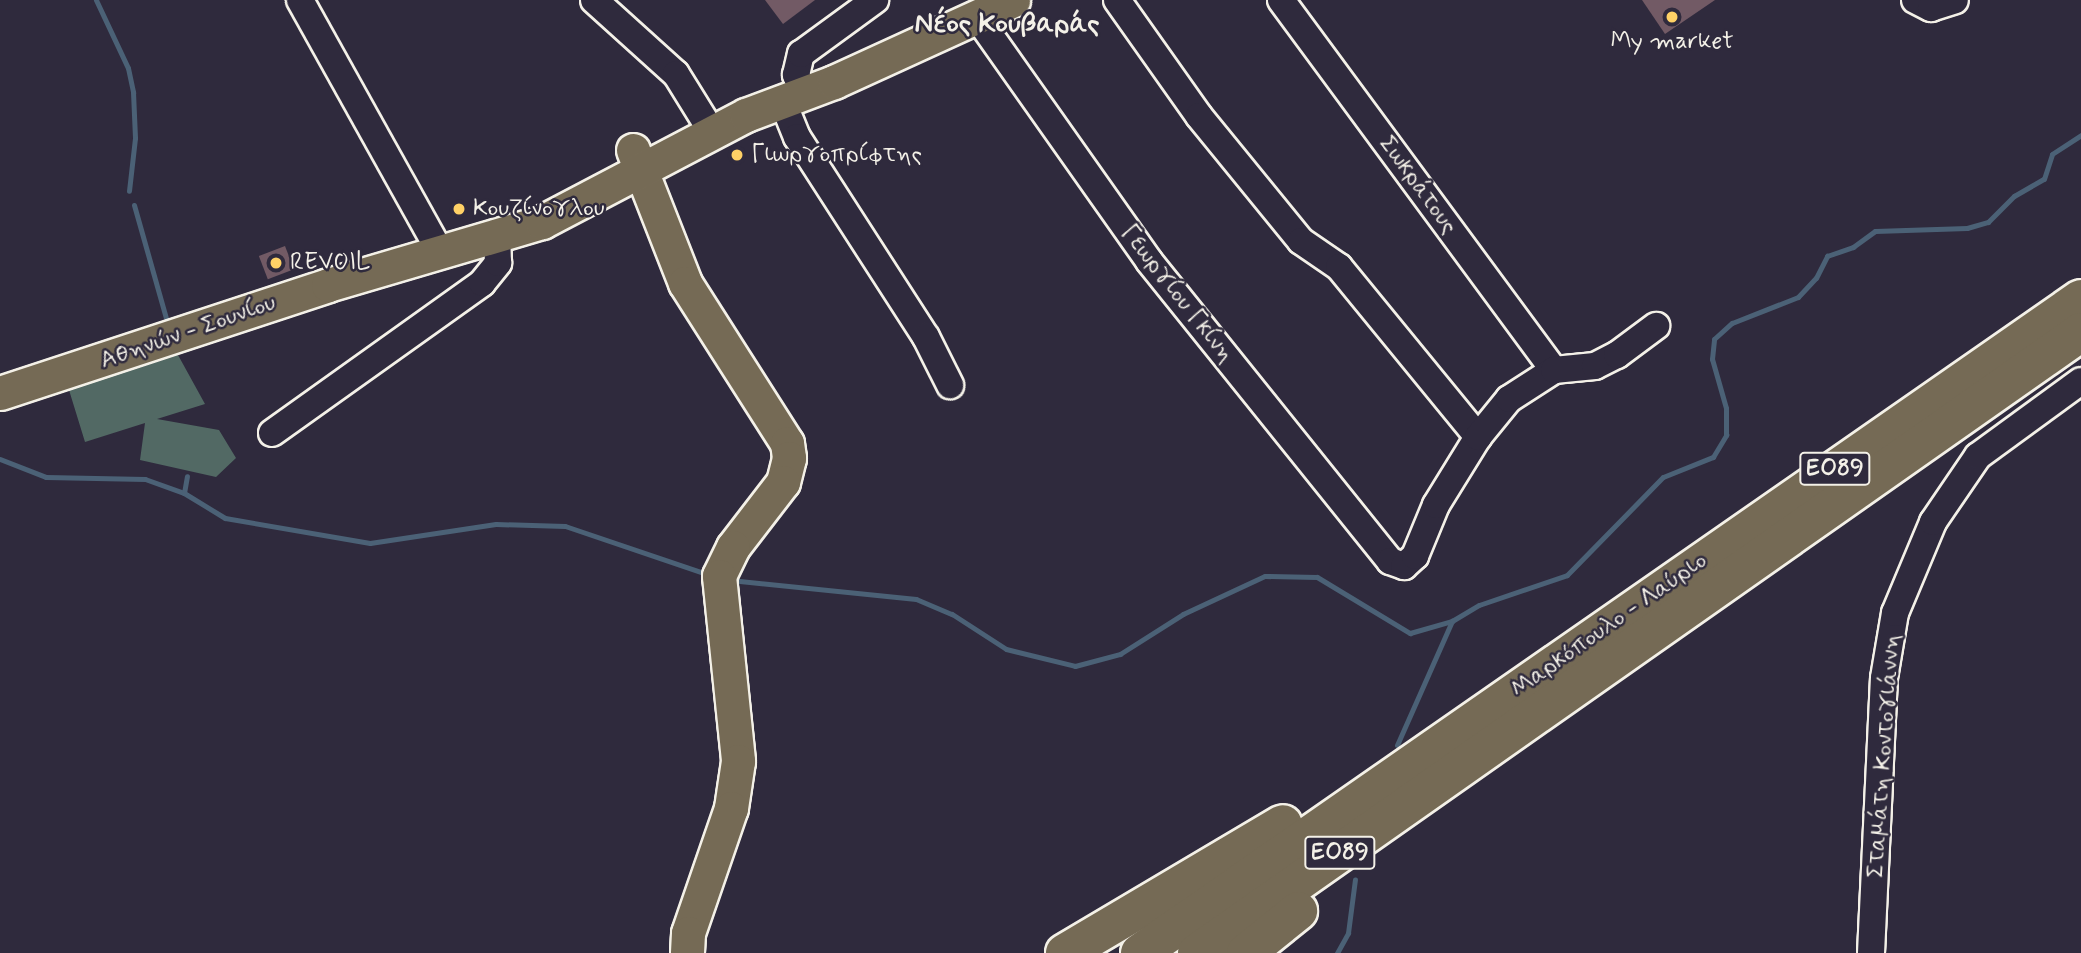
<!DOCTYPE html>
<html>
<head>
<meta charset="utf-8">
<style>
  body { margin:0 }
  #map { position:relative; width:2081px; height:953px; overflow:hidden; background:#2f2a3d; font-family:Mynerve,sans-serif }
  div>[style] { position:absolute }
  .green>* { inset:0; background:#526964 }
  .stream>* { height:5px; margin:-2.5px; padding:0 2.5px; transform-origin:2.5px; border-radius:2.5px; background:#4b6176 }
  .building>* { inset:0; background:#725a65; transform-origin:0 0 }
  .roads { filter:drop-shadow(2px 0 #f4f1e8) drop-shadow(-2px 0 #f4f1e8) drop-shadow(0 2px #f4f1e8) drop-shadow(0 -2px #f4f1e8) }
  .minor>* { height:26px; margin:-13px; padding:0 13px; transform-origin:13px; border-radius:13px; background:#2f2a3d }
  .major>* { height:33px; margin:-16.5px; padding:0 16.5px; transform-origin:16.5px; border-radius:16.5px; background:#756a55 }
  .highway>* { height:38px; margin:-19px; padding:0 19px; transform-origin:19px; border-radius:19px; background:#756a55 }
  .dots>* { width:19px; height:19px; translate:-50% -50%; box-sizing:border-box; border:4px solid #2f2a3d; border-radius:50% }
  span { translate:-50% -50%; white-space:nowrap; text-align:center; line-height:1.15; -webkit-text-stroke:5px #2f2a3d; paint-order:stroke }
  .shield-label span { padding:2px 5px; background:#2f2a3d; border:2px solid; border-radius:5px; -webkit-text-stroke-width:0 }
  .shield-label { font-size:23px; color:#f4f1e8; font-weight:700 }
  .poi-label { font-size:24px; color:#f4f1e8 }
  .left { translate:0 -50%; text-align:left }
  .street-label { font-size:24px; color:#f4f1e8 }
  .quarter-label { font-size:28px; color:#f4f1e8; font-weight:700 }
</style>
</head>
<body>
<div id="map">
  <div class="green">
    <i style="clip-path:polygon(178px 355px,205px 404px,157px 419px,219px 430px,236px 458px,216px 477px,140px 460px,145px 423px,85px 442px,69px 390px)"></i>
  </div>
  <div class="stream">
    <i style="left:96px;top:0;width:75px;rotate:64.8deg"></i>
    <i style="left:128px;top:68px;width:25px;rotate:78deg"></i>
    <i style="left:133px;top:92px;width:46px;rotate:87.5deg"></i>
    <i style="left:135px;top:138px;width:53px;rotate:96.5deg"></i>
    <i style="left:134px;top:205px;width:117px;rotate:74.2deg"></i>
    <i style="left:0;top:459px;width:49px;rotate:21.4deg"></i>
    <i style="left:46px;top:477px;width:99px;rotate:1.2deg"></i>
    <i style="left:145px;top:479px;width:41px;rotate:19.7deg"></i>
    <i style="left:184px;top:493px;width:48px;rotate:31.4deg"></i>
    <i style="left:225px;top:518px;width:147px;rotate:9.8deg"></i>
    <i style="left:370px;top:543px;width:127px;rotate:-8.6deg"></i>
    <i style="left:496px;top:524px;width:69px;rotate:1.7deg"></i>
    <i style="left:565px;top:526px;width:150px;rotate:18.7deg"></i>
    <i style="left:184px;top:493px;width:17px;rotate:-80deg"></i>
    <i style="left:730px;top:580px;width:187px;rotate:5.8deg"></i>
    <i style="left:916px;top:599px;width:39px;rotate:23deg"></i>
    <i style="left:952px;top:614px;width:64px;rotate:32.9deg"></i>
    <i style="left:1006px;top:649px;width:71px;rotate:13.8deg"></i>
    <i style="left:1075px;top:666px;width:47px;rotate:-14.9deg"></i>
    <i style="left:1120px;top:654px;width:75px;rotate:-32.4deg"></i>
    <i style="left:1183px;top:614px;width:90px;rotate:-24.9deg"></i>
    <i style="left:1265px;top:576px;width:52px;rotate:1.1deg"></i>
    <i style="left:1317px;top:577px;width:109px;rotate:31.1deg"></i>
    <i style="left:1410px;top:633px;width:44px;rotate:-15.9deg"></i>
    <i style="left:1397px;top:745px;width:136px;rotate:-66.1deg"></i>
    <i style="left:1452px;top:621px;width:31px;rotate:-31deg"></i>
    <i style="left:1479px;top:605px;width:93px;rotate:-18.8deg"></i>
    <i style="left:1567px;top:575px;width:137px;rotate:-45.6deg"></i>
    <i style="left:1663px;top:477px;width:54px;rotate:-21.8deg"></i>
    <i style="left:1713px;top:457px;width:26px;rotate:-59deg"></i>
    <i style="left:1726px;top:435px;width:27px;rotate:-90deg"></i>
    <i style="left:1726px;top:408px;width:51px;rotate:-105.9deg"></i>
    <i style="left:1712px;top:359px;width:20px;rotate:-84deg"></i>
    <i style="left:1714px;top:339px;width:24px;rotate:-42deg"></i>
    <i style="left:1732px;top:323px;width:71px;rotate:-21.5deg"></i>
    <i style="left:1798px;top:297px;width:26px;rotate:-47deg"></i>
    <i style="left:1816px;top:278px;width:25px;rotate:-63deg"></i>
    <i style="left:1827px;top:256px;width:28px;rotate:-19deg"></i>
    <i style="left:1853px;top:247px;width:27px;rotate:-36deg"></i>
    <i style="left:1875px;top:231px;width:92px;rotate:-1.9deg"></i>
    <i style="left:1967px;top:228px;width:22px;rotate:-16deg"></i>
    <i style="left:1988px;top:222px;width:37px;rotate:-45deg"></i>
    <i style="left:2014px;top:196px;width:34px;rotate:-30deg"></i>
    <i style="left:2044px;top:179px;width:26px;rotate:-72deg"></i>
    <i style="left:2052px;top:154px;width:35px;rotate:-33deg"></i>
    <i style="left:1337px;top:953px;width:23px;rotate:-61deg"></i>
    <i style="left:1348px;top:933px;width:54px;rotate:-82.6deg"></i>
  </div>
  <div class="building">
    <i style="clip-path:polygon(765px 0,815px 0,783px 24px)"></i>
    <i style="clip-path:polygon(1642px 0,1715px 0,1665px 34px)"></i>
    <i style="left:285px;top:246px;width:25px;height:28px;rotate:69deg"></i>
  </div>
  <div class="roads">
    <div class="minor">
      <i style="left:300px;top:0;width:290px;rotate:60.9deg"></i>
      <i style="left:594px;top:0;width:110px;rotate:42.1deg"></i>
      <i style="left:676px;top:74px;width:68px;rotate:58.2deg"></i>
      <i style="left:1117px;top:0;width:142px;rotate:54.7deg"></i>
      <i style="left:1199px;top:116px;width:161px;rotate:50.8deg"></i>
      <i style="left:1301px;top:241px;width:46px;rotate:34.4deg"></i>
      <i style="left:1339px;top:267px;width:220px;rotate:50.7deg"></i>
      <i style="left:1281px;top:0;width:460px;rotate:53.6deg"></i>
      <i style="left:1915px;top:0;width:18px;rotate:27deg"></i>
      <i style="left:1931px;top:8px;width:25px;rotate:-18deg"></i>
      <i style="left:977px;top:17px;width:299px;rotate:54.8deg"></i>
      <i style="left:1149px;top:261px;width:385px;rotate:51.2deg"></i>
      <i style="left:1390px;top:561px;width:15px;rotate:20deg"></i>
      <i style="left:1404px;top:566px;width:15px;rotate:-42deg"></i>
      <i style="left:1415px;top:556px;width:55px;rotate:-67.6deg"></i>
      <i style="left:1436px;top:505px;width:80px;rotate:-58.3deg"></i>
      <i style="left:1478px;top:437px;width:49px;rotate:-50.8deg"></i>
      <i style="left:1509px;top:399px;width:54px;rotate:-32.8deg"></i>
      <i style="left:1554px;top:370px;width:41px;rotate:-5.6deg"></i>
      <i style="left:1595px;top:366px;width:25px;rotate:-27deg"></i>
      <i style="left:1617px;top:355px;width:49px;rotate:-36.6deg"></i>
      <i style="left:804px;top:93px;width:20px;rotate:-114deg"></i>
      <i style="left:796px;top:75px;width:22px;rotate:-77deg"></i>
      <i style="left:801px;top:54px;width:92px;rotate:-36.1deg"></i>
      <i style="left:782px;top:100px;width:40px;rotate:68deg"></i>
      <i style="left:797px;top:137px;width:238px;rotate:57.2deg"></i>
      <i style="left:926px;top:337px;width:54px;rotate:63.4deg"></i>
      <i style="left:272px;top:433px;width:258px;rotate:-35.5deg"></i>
      <i style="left:482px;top:283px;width:26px;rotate:-51deg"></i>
      <i style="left:498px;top:263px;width:28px;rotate:-92deg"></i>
      <i style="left:1871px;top:953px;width:275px;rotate:-87.3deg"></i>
      <i style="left:1884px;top:678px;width:66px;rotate:-80.4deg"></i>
      <i style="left:1895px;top:613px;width:99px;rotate:-67.3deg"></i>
      <i style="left:1933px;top:522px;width:80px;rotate:-55.7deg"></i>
      <i style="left:1978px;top:456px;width:127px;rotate:-36.1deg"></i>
    </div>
    <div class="major">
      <i style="left:633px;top:150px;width:143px;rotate:68.6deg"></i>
      <i style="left:685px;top:283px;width:190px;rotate:57.5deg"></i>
      <i style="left:787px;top:443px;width:15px;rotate:82deg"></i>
      <i style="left:789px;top:458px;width:25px;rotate:104deg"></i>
      <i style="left:783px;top:482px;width:82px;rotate:127.6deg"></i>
      <i style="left:733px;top:547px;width:32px;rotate:116deg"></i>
      <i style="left:719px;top:576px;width:186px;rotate:84.1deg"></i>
      <i style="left:738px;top:761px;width:48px;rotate:98.5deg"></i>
      <i style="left:731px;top:808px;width:132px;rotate:109deg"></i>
      <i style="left:688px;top:933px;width:20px;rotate:93deg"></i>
      <i style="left:0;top:393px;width:345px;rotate:-18.2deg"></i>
      <i style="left:328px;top:285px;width:223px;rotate:-16.4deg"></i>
      <i style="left:542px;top:222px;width:230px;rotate:-27.7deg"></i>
      <i style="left:746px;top:115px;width:94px;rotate:-20.6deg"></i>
      <i style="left:834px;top:82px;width:197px;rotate:-24.6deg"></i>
    </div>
    <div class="highway">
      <i style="left:1065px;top:953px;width:253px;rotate:-30.6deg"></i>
      <i style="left:1140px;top:953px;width:1146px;rotate:-34.8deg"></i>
      <i style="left:1197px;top:953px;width:1080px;rotate:-35.09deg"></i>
      <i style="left:1246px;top:953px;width:67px;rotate:-38.9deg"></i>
    </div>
  </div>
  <div class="dots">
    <i style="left:1672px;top:17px;background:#ffd166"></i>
    <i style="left:737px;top:155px;background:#ffd166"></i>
    <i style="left:459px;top:209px;background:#ffd166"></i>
    <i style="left:276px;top:263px;background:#ffd166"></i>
  </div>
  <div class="shield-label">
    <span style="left:1835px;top:469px">ΕΟ89</span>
    <span style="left:1340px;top:853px">ΕΟ89</span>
  </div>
  <div class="poi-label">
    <span style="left:1672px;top:42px">My market</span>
    <span class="left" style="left:751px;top:155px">Γιωργοπρίφτης</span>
    <span class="left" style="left:473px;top:209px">Κουζίνογλου</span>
    <span class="left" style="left:290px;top:263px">REVOIL</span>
  </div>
  <div class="street-label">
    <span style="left:1418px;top:185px;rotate:54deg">Σωκράτους</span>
    <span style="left:1177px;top:294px;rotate:52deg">Γεωργίου Γκίνη</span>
    <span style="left:188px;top:332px;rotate:-19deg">Αθηνών - Σουνίου</span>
    <span style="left:1609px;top:625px;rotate:-35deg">Μαρκόπουλο - Λαύριο</span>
    <span style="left:1884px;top:756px;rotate:-86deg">Σταμάτη Κοντογιάννη</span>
  </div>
  <div class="quarter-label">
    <span style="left:1007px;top:25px">Νέος Κουβαράς</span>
  </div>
</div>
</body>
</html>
